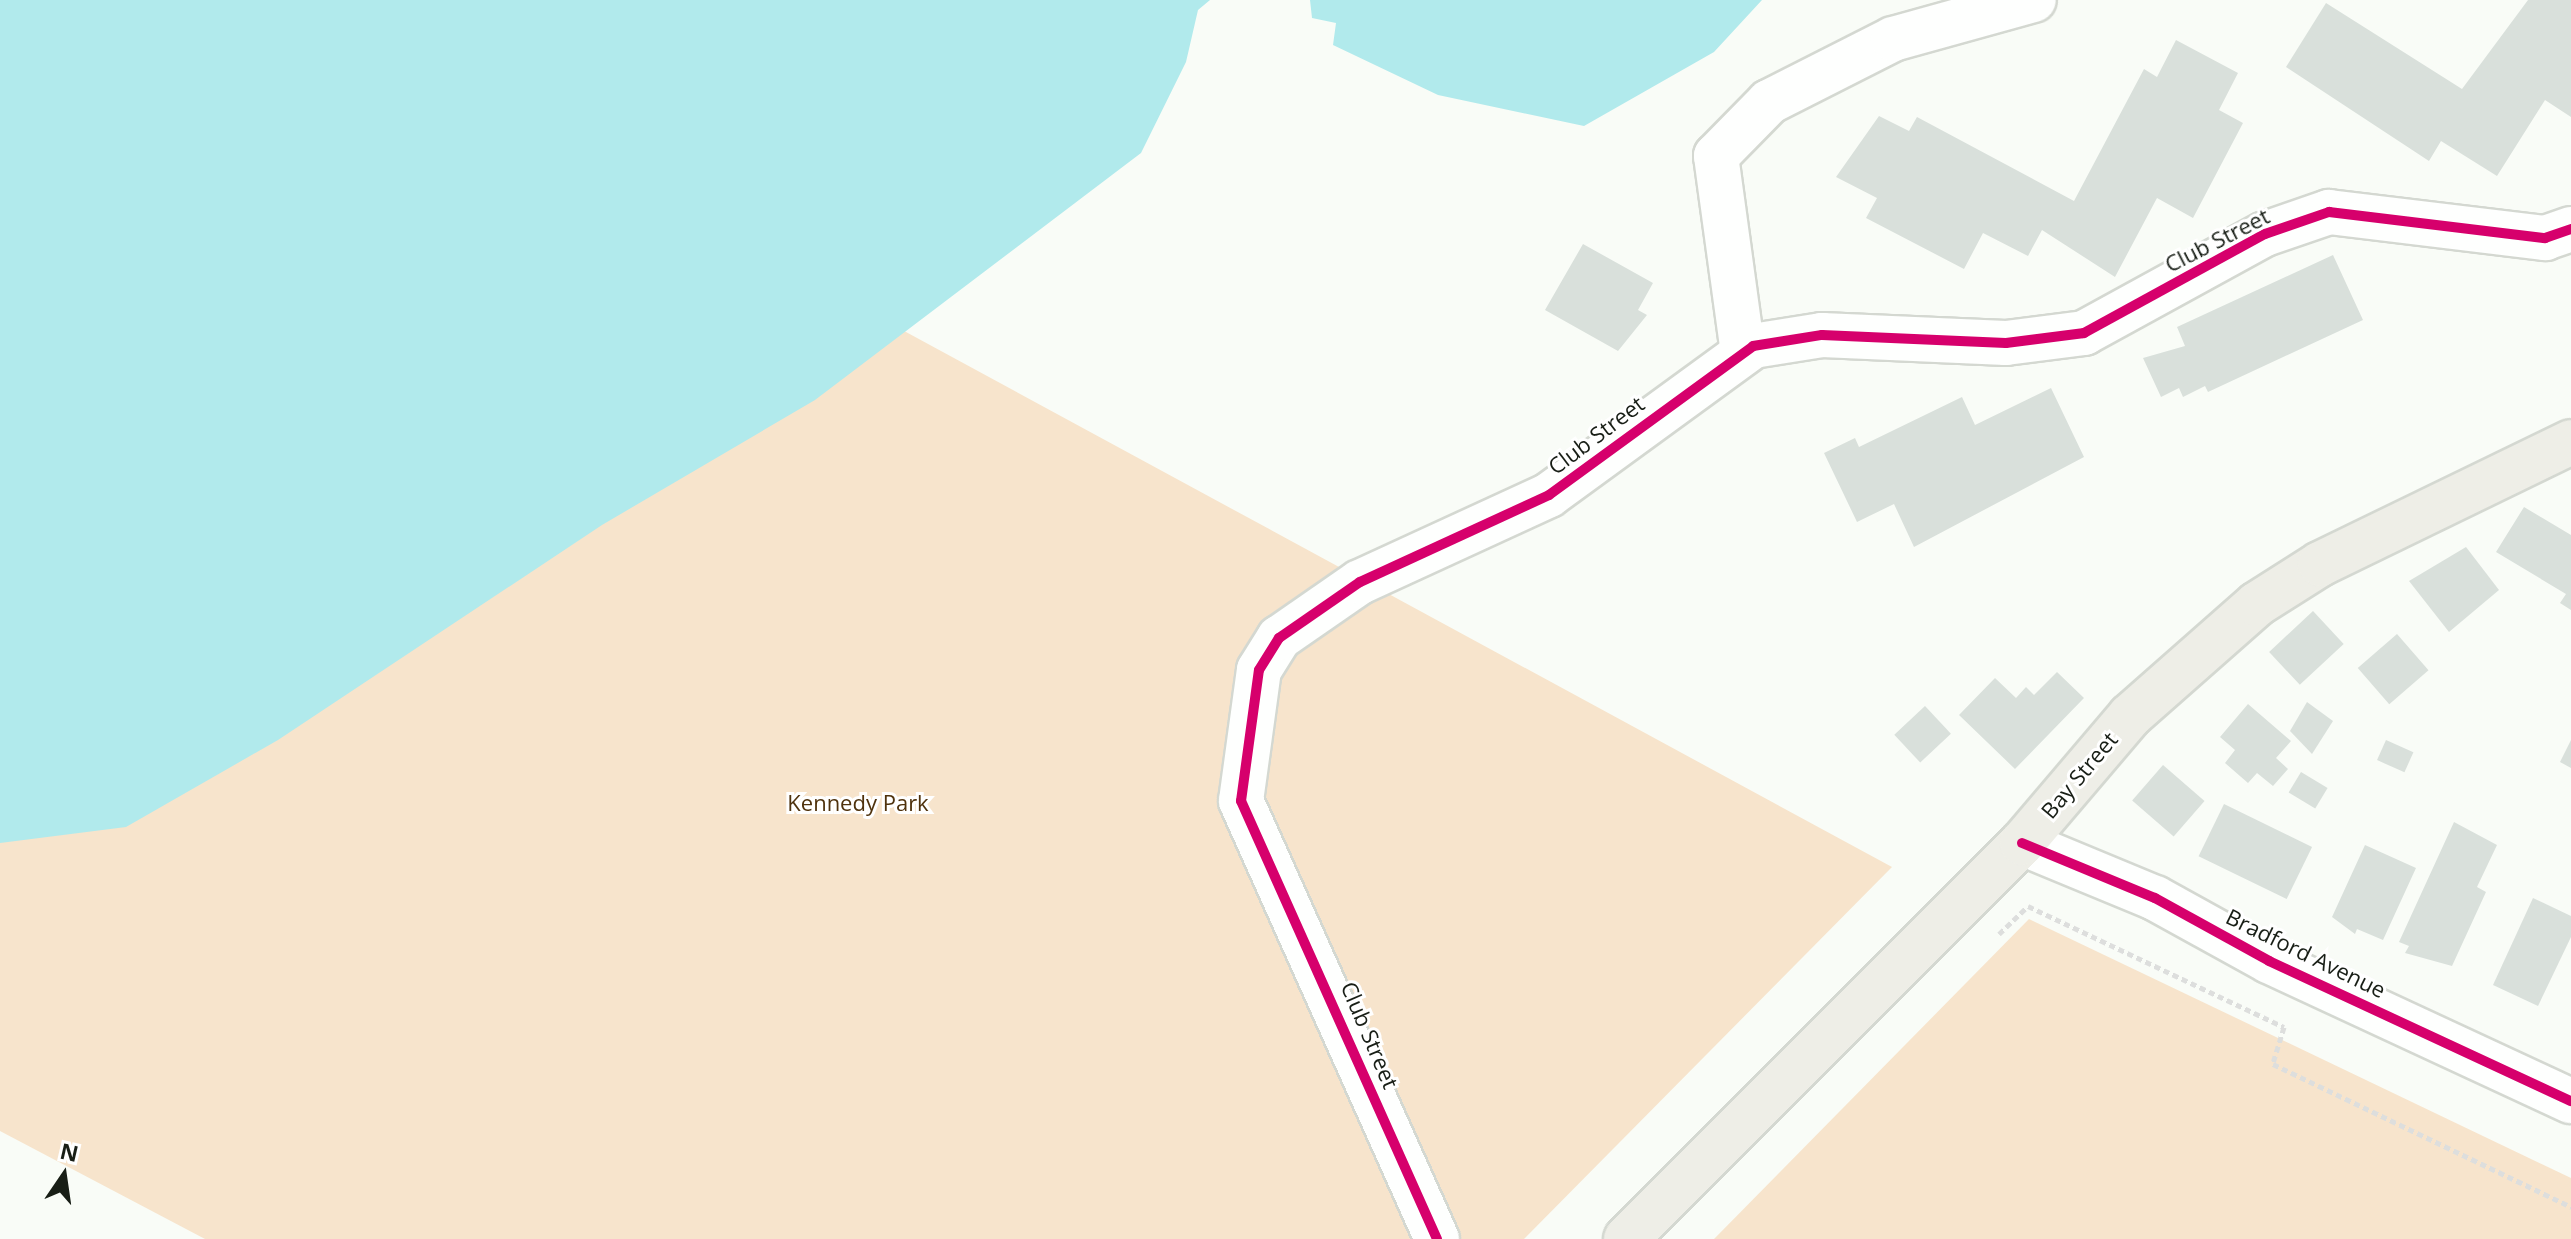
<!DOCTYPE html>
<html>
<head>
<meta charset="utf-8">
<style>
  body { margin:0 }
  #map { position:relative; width:2571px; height:1239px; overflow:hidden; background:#f9fcf7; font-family:"Open Sans",sans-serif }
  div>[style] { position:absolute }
  .green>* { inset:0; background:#f7e4cc }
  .water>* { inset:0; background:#b1eaec }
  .building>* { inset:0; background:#d9e0db; transform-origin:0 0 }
  .path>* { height:5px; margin-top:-2.5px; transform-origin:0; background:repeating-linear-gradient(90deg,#dddedd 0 6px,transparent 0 10px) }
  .roads { filter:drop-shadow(2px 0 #d4d8d1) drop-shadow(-2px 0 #d4d8d1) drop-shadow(0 2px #d4d8d1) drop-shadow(0 -2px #d4d8d1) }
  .minor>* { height:44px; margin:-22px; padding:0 22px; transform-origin:22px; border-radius:22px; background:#fefffe }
  .major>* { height:44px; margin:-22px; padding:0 22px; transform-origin:22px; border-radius:22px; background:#eeeee7 }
  .cycleway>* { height:10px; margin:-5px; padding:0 5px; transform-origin:5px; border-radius:5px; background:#d6006c }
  span { translate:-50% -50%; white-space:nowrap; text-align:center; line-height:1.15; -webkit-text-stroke:6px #fff; paint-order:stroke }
  .street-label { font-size:22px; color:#181e16 }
  .park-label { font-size:22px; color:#4f320d }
  .north { position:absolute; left:24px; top:1135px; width:80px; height:80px; -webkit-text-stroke:6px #fff; paint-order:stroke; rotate:13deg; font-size:22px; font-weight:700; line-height:32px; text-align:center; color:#181e16 }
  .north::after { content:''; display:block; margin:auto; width:28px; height:36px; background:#181e16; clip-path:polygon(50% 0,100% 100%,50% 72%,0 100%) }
</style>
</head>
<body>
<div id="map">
  <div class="green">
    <i style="clip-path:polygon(823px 287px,1892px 867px,1524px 1239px,205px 1239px,0 1131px,0 754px)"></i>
    <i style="clip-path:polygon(2029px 919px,2571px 1178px,2571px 1239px,1714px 1239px)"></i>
  </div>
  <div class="water">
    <i style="clip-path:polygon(0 0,1210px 0,1198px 10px,1186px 62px,1141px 153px,815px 400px,602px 525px,278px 740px,126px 827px,0 843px)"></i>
    <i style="clip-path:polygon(1310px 0,1762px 0,1714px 52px,1584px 126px,1438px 95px,1333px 45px,1336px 23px,1312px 18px)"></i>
  </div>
  <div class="building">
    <i style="clip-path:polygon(2528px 0,2571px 0,2571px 117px,2545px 100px,2497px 176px,2441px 141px,2429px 161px,2286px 67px,2326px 3px,2462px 89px)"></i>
    <i style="clip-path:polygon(2176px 40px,2238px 73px,2219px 110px,2243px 123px,2193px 218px,2157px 198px,2115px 277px,2042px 230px,2028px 256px,1983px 233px,1964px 269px,1866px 218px,1877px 198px,1836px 177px,1879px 116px,1909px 131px,1917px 117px,2074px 201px,2144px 69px,2157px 77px)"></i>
    <i style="clip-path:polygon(1583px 244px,1653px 283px,1638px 310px,1647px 315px,1618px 351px,1545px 310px)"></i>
    <i style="clip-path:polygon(2333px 255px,2363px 320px,2208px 392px,2205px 386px,2183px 397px,2179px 388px,2161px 397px,2143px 358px,2185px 346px,2177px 327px)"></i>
    <i style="clip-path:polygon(2051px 388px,2084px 457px,1914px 547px,1894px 504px,1857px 522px,1824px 453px,1855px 438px,1859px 447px,1962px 397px,1975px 425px)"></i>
    <i style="clip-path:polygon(2524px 507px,2571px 535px,2571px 610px,2560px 603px,2566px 594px,2496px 552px)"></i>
    <i style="clip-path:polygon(2466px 547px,2499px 590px,2449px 632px,2409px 581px)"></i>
    <i style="left:2313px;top:611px;width:45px;height:60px;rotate:47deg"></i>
    <i style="left:2397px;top:634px;width:48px;height:52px;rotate:49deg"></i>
    <i style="clip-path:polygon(2057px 672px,2084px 698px,2015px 769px,1959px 715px,1995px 678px,2016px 698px,2026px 687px,2034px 695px)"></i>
    <i style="clip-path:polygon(2307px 702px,2333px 721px,2312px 754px,2290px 731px)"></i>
    <i style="clip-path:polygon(2248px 704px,2291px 741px,2276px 758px,2288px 769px,2273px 786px,2257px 773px,2248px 783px,2225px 763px,2235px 750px,2220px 737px)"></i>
    <i style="left:1925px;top:706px;width:38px;height:42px;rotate:47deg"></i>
    <i style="left:2386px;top:740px;width:30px;height:22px;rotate:24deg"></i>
    <i style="clip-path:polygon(2571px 740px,2571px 768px,2560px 762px)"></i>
    <i style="left:2163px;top:765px;width:55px;height:47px;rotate:41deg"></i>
    <i style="left:2301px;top:772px;width:31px;height:24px;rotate:31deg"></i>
    <i style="left:2224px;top:804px;width:98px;height:58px;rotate:26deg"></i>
    <i style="clip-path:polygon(2454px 822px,2497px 845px,2477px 887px,2486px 892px,2452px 966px,2405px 953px,2409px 946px,2399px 942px)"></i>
    <i style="clip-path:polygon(2365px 845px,2416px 868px,2383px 940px,2357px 929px,2355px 934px,2332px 917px)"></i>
    <i style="clip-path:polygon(2533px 898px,2571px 916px,2571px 937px,2538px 1006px,2493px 985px)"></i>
  </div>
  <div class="path">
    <i style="left:1999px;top:934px;width:40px;rotate:-44deg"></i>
    <i style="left:2028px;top:906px;width:283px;rotate:25.3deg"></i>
    <i style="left:2284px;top:1027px;width:39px;rotate:107deg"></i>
    <i style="left:2273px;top:1064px;width:331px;rotate:25.6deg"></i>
  </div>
  <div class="roads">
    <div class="minor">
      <i style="left:1743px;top:353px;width:199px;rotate:-97.8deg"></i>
      <i style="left:1716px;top:156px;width:76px;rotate:-45.5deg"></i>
      <i style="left:1769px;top:102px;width:139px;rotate:-26.9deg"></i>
      <i style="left:1893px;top:39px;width:146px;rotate:-15.5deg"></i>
      <i style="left:2022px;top:843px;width:144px;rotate:22.5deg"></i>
      <i style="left:2155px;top:898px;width:130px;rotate:28.9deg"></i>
      <i style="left:2269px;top:961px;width:333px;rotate:24.9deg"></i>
      <i style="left:1437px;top:1239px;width:480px;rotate:-114.1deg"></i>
      <i style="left:1241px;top:801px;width:132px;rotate:-82.2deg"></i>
      <i style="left:1259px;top:670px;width:38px;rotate:-58deg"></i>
      <i style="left:1279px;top:638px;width:98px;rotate:-34.7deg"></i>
      <i style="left:1360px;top:582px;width:208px;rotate:-24.7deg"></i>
      <i style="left:1549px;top:495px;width:253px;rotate:-36.1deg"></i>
      <i style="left:1753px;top:346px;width:70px;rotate:-9.1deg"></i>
      <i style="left:1822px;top:335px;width:184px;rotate:2.5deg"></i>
      <i style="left:2006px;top:343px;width:79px;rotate:-7.3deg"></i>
      <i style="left:2084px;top:333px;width:206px;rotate:-28.7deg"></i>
      <i style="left:2265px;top:234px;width:68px;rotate:-19deg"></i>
      <i style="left:2329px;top:212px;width:218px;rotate:6.9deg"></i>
      <i style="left:2545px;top:238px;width:28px;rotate:-19deg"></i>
    </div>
    <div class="major">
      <i style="left:1626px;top:1239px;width:560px;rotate:-45deg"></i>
      <i style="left:2022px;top:843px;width:167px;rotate:-49.6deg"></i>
      <i style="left:2130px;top:716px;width:169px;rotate:-41.4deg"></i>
      <i style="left:2257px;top:604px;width:75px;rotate:-32.4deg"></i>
      <i style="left:2320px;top:564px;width:279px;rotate:-25.9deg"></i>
    </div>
  </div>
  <div class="cycleway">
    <i style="left:2022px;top:843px;width:144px;rotate:22.5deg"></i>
    <i style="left:2155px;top:898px;width:130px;rotate:28.9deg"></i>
    <i style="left:2269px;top:961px;width:333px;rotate:24.9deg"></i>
    <i style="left:1437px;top:1239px;width:480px;rotate:-114.1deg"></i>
    <i style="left:1241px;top:801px;width:132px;rotate:-82.2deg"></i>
    <i style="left:1259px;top:670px;width:38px;rotate:-58deg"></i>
    <i style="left:1279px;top:638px;width:98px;rotate:-34.7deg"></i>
    <i style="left:1360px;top:582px;width:208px;rotate:-24.7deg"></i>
    <i style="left:1549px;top:495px;width:253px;rotate:-36.1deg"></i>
    <i style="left:1753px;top:346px;width:70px;rotate:-9.1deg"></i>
    <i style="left:1822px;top:335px;width:184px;rotate:2.5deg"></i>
    <i style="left:2006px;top:343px;width:79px;rotate:-7.3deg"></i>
    <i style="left:2084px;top:333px;width:206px;rotate:-28.7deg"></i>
    <i style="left:2265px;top:234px;width:68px;rotate:-19deg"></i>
    <i style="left:2329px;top:212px;width:218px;rotate:6.9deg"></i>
    <i style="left:2545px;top:238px;width:28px;rotate:-19deg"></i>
  </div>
  <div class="street-label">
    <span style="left:2217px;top:240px;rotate:-27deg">Club Street</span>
    <span style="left:1596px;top:435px;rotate:-37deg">Club Street</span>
    <span style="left:2079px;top:775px;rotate:-50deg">Bay Street</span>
    <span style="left:2306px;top:953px;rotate:26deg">Bradford Avenue</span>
    <span style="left:1370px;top:1035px;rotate:67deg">Club Street</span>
  </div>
  <div class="park-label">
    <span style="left:858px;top:803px">Kennedy Park</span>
  </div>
  <div class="north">N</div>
</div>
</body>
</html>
